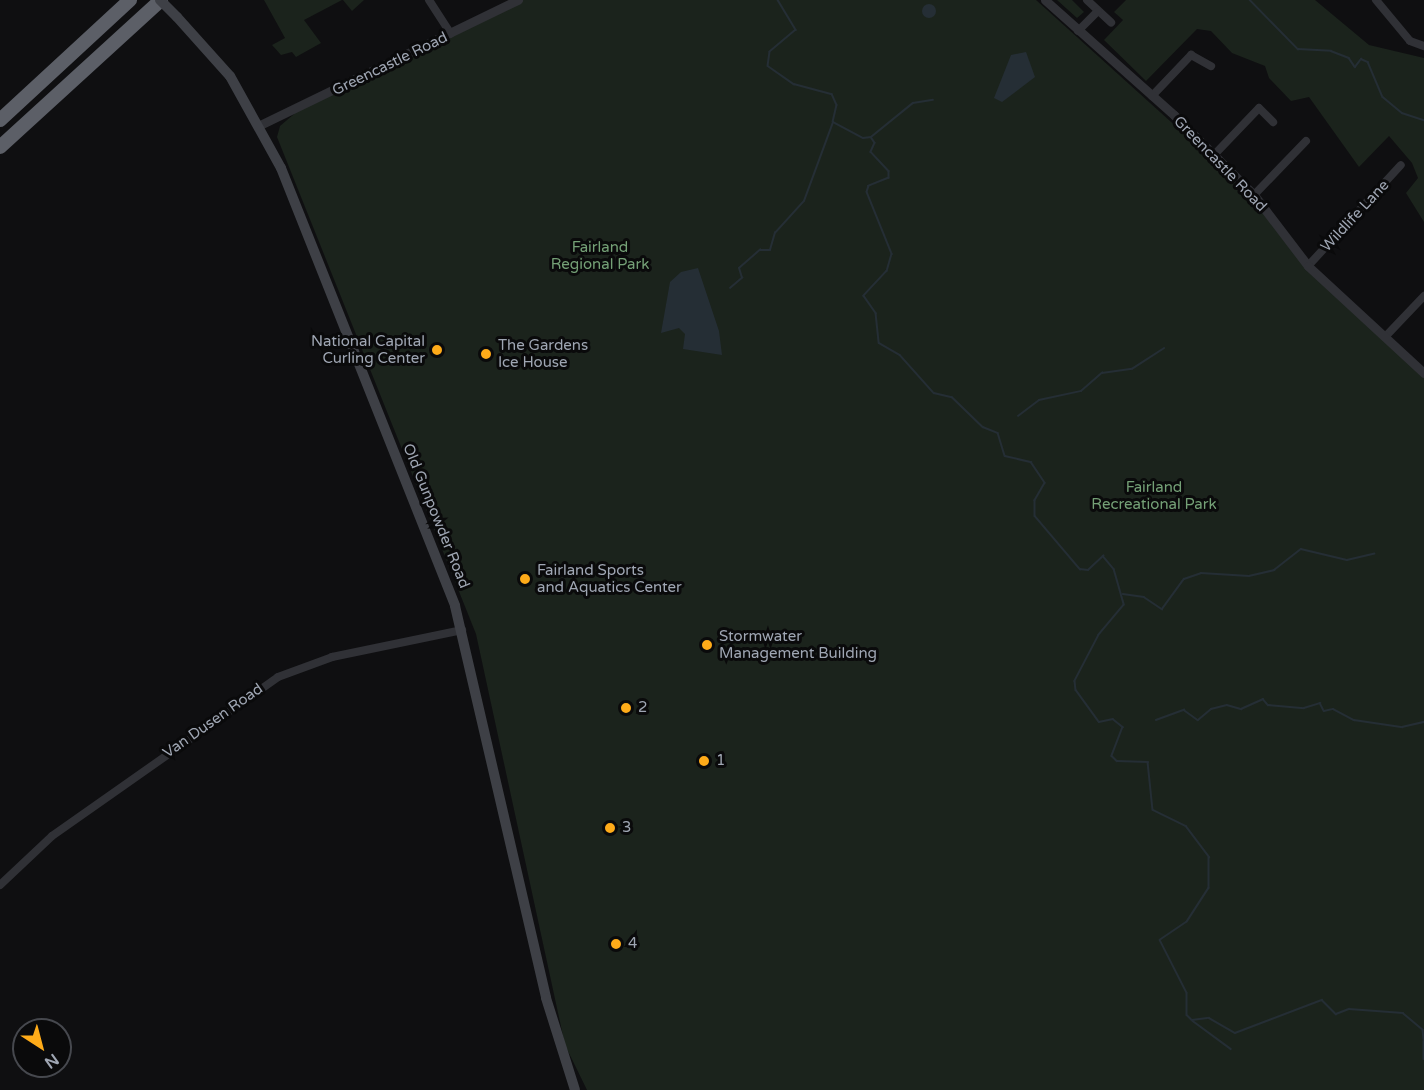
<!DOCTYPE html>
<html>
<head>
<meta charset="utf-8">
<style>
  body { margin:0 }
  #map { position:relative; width:1424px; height:1090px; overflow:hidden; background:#0f0f11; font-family:"Varela Round",sans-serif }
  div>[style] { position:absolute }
  .green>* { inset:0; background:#1b231c }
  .water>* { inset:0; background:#252e35 }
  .round { border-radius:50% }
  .stream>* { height:1.5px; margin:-0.75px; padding:0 0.75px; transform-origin:0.75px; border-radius:0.75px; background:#252e35 }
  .minor>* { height:8px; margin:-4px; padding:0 4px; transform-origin:4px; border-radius:4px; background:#303136 }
  .tertiary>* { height:9px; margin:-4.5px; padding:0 4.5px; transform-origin:4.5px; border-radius:4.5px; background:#303136 }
  .secondary>* { height:10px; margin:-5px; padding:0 5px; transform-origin:5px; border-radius:5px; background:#3e4046 }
  .motorway>* { height:14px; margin:-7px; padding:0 7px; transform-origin:7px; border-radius:7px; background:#5c5f67 }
  .secondary-bridge>* { height:10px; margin:-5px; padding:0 5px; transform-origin:5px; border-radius:5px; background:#3e4046 }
  .dots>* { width:16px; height:16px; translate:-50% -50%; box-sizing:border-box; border:3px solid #0a0a0b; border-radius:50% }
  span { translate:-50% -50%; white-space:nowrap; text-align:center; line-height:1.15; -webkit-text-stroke:6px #0a0a0b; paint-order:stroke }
  .street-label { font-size:15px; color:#9fa6b3 }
  .park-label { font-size:15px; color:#74a076 }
  .poi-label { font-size:15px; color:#9fa6b3 }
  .right { translate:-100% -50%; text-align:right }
  .left { translate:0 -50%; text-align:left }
  .north { position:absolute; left:12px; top:1018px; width:60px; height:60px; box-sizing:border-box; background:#0a0a0b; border:2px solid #46484e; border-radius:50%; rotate:144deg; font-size:16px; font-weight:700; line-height:24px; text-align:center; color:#9fa6b3 }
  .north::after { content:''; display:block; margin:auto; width:21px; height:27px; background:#feab19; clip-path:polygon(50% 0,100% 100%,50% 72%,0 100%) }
</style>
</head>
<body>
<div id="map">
  <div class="green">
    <i style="clip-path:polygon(264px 0,342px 0,304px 20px,321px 43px,296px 57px,292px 52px,281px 55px,272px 45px,285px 38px)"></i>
    <i style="clip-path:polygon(343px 0,364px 0,352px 11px)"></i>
    <i style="clip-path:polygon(518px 0,1036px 0,1253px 196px,1302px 262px,1424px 377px,1424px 1090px,587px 1090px,565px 1045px,476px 634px,277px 137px,280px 126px,307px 103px)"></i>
    <i style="clip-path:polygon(1057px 0,1072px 0,1084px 12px,1077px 18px)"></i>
    <i style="clip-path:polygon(1126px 0,1315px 0,1369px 45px,1424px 58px,1424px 222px,1406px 193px,1418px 178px,1412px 163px,1389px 136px,1359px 167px,1309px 97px,1291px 101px,1269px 78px,1265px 66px,1232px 53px,1211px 31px,1197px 29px,1146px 81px,1104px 40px,1123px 20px,1114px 12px)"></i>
  </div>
  <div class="water">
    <i class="round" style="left:922px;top:4px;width:14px;height:14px"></i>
    <i style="clip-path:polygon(1026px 52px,1035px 77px,1002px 102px,994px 98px,1011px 55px)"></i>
    <i style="clip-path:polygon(698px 268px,719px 331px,722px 355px,683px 349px,685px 334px,679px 328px,661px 333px,670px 282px,681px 272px)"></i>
  </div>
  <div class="stream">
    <i style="left:778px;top:0;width:35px;rotate:59deg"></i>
    <i style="left:796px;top:30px;width:34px;rotate:140deg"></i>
    <i style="left:770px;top:52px;width:14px;rotate:98deg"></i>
    <i style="left:768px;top:66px;width:32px;rotate:35deg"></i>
    <i style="left:794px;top:84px;width:39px;rotate:15deg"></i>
    <i style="left:832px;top:94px;width:12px;rotate:66deg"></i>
    <i style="left:837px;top:105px;width:17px;rotate:103deg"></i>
    <i style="left:833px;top:122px;width:34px;rotate:28deg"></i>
    <i style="left:863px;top:138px;width:8px;rotate:-7deg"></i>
    <i style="left:871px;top:137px;width:7px;rotate:56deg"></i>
    <i style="left:875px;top:143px;width:10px;rotate:114deg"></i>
    <i style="left:871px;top:152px;width:26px;rotate:47deg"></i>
    <i style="left:889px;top:171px;width:7px;rotate:90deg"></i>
    <i style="left:889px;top:178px;width:22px;rotate:158deg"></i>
    <i style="left:869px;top:186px;width:6px;rotate:108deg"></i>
    <i style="left:867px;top:192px;width:67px;rotate:68deg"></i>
    <i style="left:892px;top:254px;width:18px;rotate:106deg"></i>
    <i style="left:887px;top:271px;width:34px;rotate:133deg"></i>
    <i style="left:864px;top:296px;width:21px;rotate:55deg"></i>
    <i style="left:876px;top:313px;width:30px;rotate:84deg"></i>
    <i style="left:879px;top:343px;width:24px;rotate:30deg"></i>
    <i style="left:900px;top:355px;width:51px;rotate:48.2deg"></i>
    <i style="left:934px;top:393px;width:18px;rotate:13deg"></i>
    <i style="left:952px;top:397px;width:43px;rotate:44.1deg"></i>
    <i style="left:983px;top:427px;width:16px;rotate:22deg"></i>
    <i style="left:998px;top:433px;width:24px;rotate:73deg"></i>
    <i style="left:1005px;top:456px;width:27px;rotate:13deg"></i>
    <i style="left:1031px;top:462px;width:25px;rotate:56deg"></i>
    <i style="left:1045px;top:483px;width:20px;rotate:120deg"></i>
    <i style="left:1035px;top:500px;width:16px;rotate:90deg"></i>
    <i style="left:1035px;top:516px;width:70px;rotate:49.7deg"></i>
    <i style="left:1080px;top:569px;width:8px;rotate:7deg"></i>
    <i style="left:1088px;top:570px;width:21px;rotate:-43deg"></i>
    <i style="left:1103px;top:556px;width:17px;rotate:50deg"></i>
    <i style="left:1114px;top:569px;width:37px;rotate:74deg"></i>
    <i style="left:1124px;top:605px;width:39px;rotate:130deg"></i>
    <i style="left:1099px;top:635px;width:52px;rotate:117.6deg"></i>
    <i style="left:1075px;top:681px;width:9px;rotate:84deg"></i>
    <i style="left:1076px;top:690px;width:39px;rotate:54deg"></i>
    <i style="left:1099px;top:722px;width:14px;rotate:-12deg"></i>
    <i style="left:1113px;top:719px;width:13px;rotate:39deg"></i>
    <i style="left:1123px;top:727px;width:31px;rotate:111deg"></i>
    <i style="left:1112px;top:756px;width:7px;rotate:45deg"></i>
    <i style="left:1117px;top:761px;width:31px;rotate:2deg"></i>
    <i style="left:1148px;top:762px;width:48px;rotate:84.1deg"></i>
    <i style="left:1153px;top:810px;width:37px;rotate:26deg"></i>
    <i style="left:1186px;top:826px;width:39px;rotate:53deg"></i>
    <i style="left:1209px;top:857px;width:31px;rotate:90deg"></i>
    <i style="left:1209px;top:888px;width:40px;rotate:122.9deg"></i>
    <i style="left:1187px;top:922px;width:32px;rotate:146deg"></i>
    <i style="left:1160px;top:940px;width:59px;rotate:63deg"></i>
    <i style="left:1187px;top:993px;width:22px;rotate:90deg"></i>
    <i style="left:1187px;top:1015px;width:7px;rotate:45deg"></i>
    <i style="left:1192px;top:1020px;width:17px;rotate:-7deg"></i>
    <i style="left:1209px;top:1018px;width:30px;rotate:30deg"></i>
    <i style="left:1235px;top:1033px;width:93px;rotate:-20.8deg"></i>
    <i style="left:1322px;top:1000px;width:20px;rotate:45deg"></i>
    <i style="left:1336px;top:1014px;width:14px;rotate:-21deg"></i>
    <i style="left:1349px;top:1009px;width:54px;rotate:4.2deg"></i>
    <i style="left:1403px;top:1013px;width:26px;rotate:40deg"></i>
    <i style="left:1423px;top:1030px;width:9px;rotate:84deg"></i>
    <i style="left:1250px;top:0;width:69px;rotate:45.6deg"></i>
    <i style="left:1298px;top:49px;width:33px;rotate:3deg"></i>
    <i style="left:1331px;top:51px;width:19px;rotate:21deg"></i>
    <i style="left:1349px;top:58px;width:11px;rotate:56deg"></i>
    <i style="left:1355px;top:67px;width:10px;rotate:-53deg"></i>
    <i style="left:1361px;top:59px;width:8px;rotate:23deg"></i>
    <i style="left:1368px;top:62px;width:38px;rotate:67deg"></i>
    <i style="left:1383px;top:97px;width:25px;rotate:40deg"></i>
    <i style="left:1402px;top:113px;width:23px;rotate:18deg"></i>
    <i style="left:871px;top:137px;width:54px;rotate:-39deg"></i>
    <i style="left:913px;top:103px;width:20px;rotate:-9deg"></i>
    <i style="left:730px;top:288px;width:16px;rotate:-40deg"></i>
    <i style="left:742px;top:278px;width:10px;rotate:-107deg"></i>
    <i style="left:739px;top:268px;width:28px;rotate:-41deg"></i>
    <i style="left:760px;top:250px;width:10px"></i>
    <i style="left:770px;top:250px;width:18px;rotate:-74deg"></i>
    <i style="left:775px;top:233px;width:43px;rotate:-47.8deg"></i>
    <i style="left:804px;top:201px;width:84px;rotate:-69.8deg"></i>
    <i style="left:1018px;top:416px;width:26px;rotate:-37deg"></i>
    <i style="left:1039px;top:400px;width:43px;rotate:-12.1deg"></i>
    <i style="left:1081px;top:391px;width:28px;rotate:-41deg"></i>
    <i style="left:1102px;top:373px;width:30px;rotate:-8deg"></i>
    <i style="left:1132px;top:369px;width:38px;rotate:-33deg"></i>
    <i style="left:1123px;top:594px;width:21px;rotate:8deg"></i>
    <i style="left:1144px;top:597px;width:22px;rotate:34deg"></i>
    <i style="left:1162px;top:609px;width:37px;rotate:-54deg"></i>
    <i style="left:1184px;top:579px;width:18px;rotate:-19deg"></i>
    <i style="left:1201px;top:573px;width:48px;rotate:3.6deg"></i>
    <i style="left:1249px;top:576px;width:26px;rotate:-13deg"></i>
    <i style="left:1274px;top:570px;width:34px;rotate:-38deg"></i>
    <i style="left:1301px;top:549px;width:47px;rotate:13.4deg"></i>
    <i style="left:1347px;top:560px;width:28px;rotate:-13deg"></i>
    <i style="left:1156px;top:720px;width:30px;rotate:-20deg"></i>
    <i style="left:1184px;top:710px;width:17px;rotate:36deg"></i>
    <i style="left:1198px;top:720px;width:17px;rotate:-40deg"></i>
    <i style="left:1211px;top:709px;width:16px;rotate:-14deg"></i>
    <i style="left:1227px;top:705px;width:15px;rotate:16deg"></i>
    <i style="left:1241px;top:709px;width:24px;rotate:-24deg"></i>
    <i style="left:1263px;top:699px;width:8px;rotate:50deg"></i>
    <i style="left:1268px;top:705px;width:36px;rotate:5deg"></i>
    <i style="left:1304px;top:708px;width:17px;rotate:-17deg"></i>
    <i style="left:1320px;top:703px;width:9px;rotate:63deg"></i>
    <i style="left:1324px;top:711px;width:9px;rotate:-13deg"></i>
    <i style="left:1333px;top:709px;width:24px;rotate:28deg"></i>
    <i style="left:1354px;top:720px;width:49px;rotate:8.3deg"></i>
    <i style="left:1402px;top:727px;width:23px;rotate:-13deg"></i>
    <i style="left:1193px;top:1021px;width:47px;rotate:36.4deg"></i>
    <i style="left:1424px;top:1041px;width:18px;rotate:90deg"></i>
  </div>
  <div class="minor">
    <i style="left:429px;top:0;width:40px;rotate:57.1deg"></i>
    <i style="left:1087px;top:0;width:33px;rotate:43deg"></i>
    <i style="left:1376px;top:0;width:53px;rotate:50.3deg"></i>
    <i style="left:1410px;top:41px;width:15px;rotate:20deg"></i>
    <i style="left:1078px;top:31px;width:28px;rotate:-45deg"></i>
    <i style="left:1152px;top:96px;width:57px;rotate:-46.4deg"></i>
    <i style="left:1191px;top:55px;width:23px;rotate:29deg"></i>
    <i style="left:1214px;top:155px;width:65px;rotate:-46.2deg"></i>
    <i style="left:1259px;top:108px;width:20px;rotate:45deg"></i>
    <i style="left:1254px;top:195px;width:75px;rotate:-46.1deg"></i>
    <i style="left:1308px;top:266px;width:137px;rotate:-47.4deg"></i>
    <i style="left:1385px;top:337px;width:57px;rotate:-46.4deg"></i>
    <i style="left:0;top:885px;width:71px;rotate:-43.3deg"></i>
    <i style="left:52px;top:836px;width:276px;rotate:-35.1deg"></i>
    <i style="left:278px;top:677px;width:58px;rotate:-20.3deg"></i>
    <i style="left:332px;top:657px;width:133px;rotate:-11.7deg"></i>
  </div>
  <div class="tertiary">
    <i style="left:1045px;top:0;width:173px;rotate:41.7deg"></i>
    <i style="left:1174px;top:115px;width:113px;rotate:45deg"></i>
    <i style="left:1254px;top:195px;width:89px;rotate:52.7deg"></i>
    <i style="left:1308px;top:266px;width:158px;rotate:42.7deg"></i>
    <i style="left:260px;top:125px;width:287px;rotate:-25.9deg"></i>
  </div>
  <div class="secondary">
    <i style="left:177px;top:17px;width:79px;rotate:48.1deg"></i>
    <i style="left:230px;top:76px;width:105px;rotate:61deg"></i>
    <i style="left:281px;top:168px;width:471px;rotate:68.3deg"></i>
    <i style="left:455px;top:606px;width:402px;rotate:76.9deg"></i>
    <i style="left:546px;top:998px;width:96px;rotate:72.5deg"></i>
  </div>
  <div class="motorway">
    <i style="left:0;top:120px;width:177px;rotate:-42.7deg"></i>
    <i style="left:0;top:147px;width:218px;rotate:-42.4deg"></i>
  </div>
  <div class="secondary-bridge">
    <i style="left:160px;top:0;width:24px;rotate:45deg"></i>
  </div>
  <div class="dots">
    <i style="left:437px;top:350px;background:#feab19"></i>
    <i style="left:486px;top:354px;background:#feab19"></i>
    <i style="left:525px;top:579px;background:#feab19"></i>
    <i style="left:707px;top:645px;background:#feab19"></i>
    <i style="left:626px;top:708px;background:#feab19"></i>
    <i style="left:704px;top:761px;background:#feab19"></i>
    <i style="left:610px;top:828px;background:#feab19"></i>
    <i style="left:616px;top:944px;background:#feab19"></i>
  </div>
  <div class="street-label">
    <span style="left:390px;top:64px;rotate:-26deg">Greencastle Road</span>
    <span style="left:1220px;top:164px;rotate:46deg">Greencastle Road</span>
    <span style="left:1355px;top:216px;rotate:-47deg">Wildlife Lane</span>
    <span style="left:436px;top:516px;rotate:68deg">Old Gunpowder Road</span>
    <span style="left:213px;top:721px;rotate:-35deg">Van Dusen Road</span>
  </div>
  <div class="park-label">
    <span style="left:600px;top:256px">Fairland<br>Regional Park</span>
    <span style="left:1154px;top:496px">Fairland<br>Recreational Park</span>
  </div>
  <div class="poi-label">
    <span class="right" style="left:425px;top:350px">National Capital<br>Curling Center</span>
    <span class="left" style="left:498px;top:354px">The Gardens<br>Ice House</span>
    <span class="left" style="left:537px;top:579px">Fairland Sports<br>and Aquatics Center</span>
    <span class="left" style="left:719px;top:645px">Stormwater<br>Management Building</span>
    <span class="left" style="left:638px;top:708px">2</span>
    <span class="left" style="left:716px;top:761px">1</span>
    <span class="left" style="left:622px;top:828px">3</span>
    <span class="left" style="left:628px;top:944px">4</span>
  </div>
  <div class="north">N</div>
</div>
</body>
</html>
